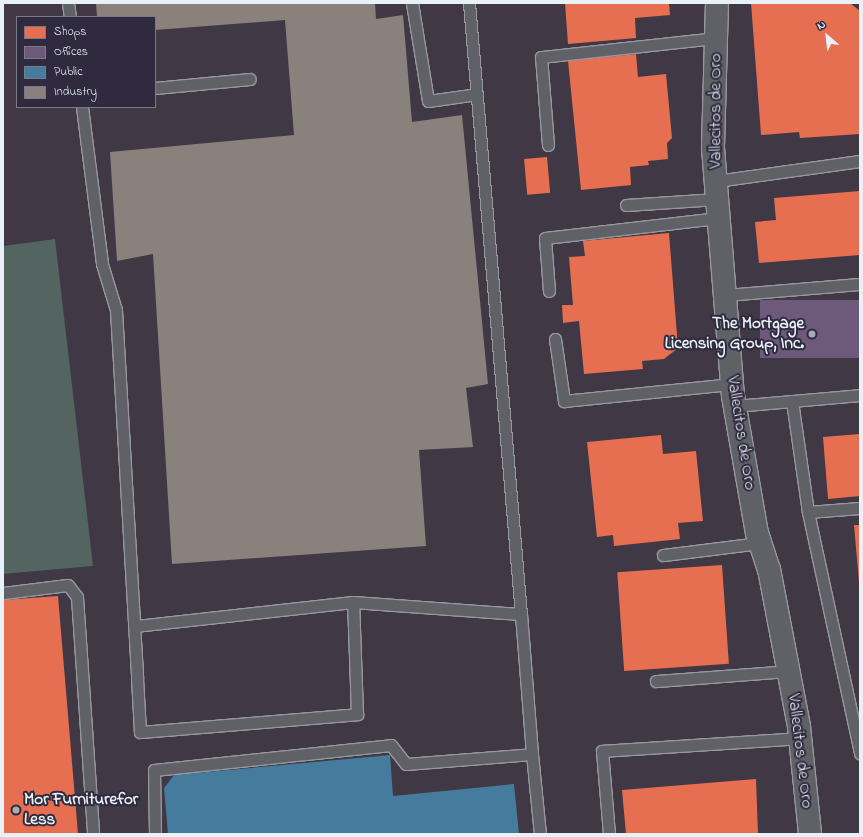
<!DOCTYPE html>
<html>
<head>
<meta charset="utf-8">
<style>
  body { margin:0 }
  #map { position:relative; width:863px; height:837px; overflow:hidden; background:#312e39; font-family:"Indie Flower",sans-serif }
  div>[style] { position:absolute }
  .built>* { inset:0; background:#413845 }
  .green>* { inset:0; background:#536461 }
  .shops>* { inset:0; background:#e76f51; transform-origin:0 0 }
  .offices>* { inset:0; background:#6d597a; transform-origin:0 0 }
  .public>* { inset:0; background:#457b9d }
  .industry>* { inset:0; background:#8a817c }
  .roads { filter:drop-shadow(1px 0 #98999f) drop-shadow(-1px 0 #98999f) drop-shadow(0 1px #98999f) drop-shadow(0 -1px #98999f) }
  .service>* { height:11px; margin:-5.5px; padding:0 5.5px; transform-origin:5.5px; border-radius:5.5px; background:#606067 }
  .minor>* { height:22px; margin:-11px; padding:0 11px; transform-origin:11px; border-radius:11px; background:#606067 }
  .dots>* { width:11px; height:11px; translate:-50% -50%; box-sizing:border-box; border:2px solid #2f2a3d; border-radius:50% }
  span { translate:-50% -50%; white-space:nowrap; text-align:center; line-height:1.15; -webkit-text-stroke:4px #2f2a3d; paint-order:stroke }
  .street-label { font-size:17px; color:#e8f1f8 }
  .poi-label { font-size:17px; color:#e8f1f8; font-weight:700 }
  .right { translate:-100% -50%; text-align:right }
  .left { translate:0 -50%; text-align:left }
  .frame { position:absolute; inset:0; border:4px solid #e8f1f8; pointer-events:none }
  .legend { position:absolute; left:16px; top:16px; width:140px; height:92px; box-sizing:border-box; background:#2f2a3d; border:1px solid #797a88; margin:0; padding:5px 7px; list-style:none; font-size:12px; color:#e8f1f8 }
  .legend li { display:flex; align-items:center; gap:8px; height:20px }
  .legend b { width:20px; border:1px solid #797a88 }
  .north { position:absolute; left:807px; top:16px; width:40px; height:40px; -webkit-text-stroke:3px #2f2a3d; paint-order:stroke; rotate:332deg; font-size:11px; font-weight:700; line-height:16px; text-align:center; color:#e8f1f8 }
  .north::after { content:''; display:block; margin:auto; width:14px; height:18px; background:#e8f1f8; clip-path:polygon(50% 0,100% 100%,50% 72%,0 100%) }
</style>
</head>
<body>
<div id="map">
  <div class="built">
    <i style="clip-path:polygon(evenodd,3px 3px,860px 3px,860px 834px,3px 834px,3px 574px,92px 566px,55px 239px,3px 246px,3px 3px,17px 17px,155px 17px,155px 107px,17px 107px,17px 17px)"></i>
  </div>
  <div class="green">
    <i style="clip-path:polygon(55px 239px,93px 566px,3px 574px,3px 246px)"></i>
  </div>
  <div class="shops">
    <i style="clip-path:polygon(565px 3px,669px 3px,670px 15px,635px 18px,636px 38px,568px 44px)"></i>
    <i style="clip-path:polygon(751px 3px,850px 3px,860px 11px,860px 134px,800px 138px,799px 132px,761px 135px)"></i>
    <i style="clip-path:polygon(636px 54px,638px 77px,666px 74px,672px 138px,667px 143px,668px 159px,648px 161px,649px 165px,630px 167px,631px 185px,581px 190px,568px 61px)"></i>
    <i style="left:547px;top:157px;width:36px;height:23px;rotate:85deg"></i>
    <i style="clip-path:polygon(860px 191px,860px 255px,759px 263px,755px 222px,776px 220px,774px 198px)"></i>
    <i style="clip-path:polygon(669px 233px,678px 348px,664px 359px,642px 361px,643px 369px,584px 374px,579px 321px,563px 323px,562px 305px,573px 305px,569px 257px,585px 256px,583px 241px)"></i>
    <i style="clip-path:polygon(860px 434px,860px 496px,828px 499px,823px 437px)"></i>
    <i style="clip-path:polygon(661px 435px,663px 454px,696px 451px,703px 521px,678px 523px,680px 539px,614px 546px,613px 535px,597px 537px,587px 442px)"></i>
    <i style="clip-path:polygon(854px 525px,860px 525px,860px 582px,859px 582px)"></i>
    <i style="left:722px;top:565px;width:99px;height:105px;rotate:86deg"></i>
    <i style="clip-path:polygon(58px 596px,78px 834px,3px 834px,3px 600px)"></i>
    <i style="clip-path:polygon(756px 779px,758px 834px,626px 834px,622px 790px)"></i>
  </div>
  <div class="offices">
    <i style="left:860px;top:300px;width:58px;height:100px;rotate:90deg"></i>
  </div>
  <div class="public">
    <i style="clip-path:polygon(390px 755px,393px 796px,514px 784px,519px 834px,168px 834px,164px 788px,174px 775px)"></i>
  </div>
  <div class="industry">
    <i style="clip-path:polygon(96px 3px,375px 3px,376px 19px,403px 15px,412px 122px,462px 115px,488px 384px,466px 388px,473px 447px,419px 450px,426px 546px,172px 564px,153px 254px,117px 261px,110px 152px,294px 135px,285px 20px,155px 30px,155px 17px,97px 17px)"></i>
  </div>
  <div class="roads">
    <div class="service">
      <i style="left:68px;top:3px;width:14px;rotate:82deg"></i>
      <i style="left:412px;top:3px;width:99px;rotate:80.7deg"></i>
      <i style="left:428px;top:101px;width:49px;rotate:-8.1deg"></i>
      <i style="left:469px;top:3px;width:613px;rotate:85.14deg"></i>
      <i style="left:155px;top:88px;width:95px;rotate:-5.4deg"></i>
      <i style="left:82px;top:107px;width:158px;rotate:82.7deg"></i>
      <i style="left:102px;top:264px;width:48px;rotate:73.1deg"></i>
      <i style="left:116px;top:310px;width:369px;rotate:86.7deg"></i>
      <i style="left:137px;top:678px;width:54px;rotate:86.8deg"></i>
      <i style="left:140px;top:732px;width:218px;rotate:-4.7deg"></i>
      <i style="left:357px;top:714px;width:112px;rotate:-92deg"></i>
      <i style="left:353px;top:602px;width:220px;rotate:173.7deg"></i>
      <i style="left:548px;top:145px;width:88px;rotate:-94.5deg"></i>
      <i style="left:541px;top:57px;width:176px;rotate:-6.2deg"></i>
      <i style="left:716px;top:181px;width:145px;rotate:-7.9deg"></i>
      <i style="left:626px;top:205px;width:91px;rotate:-3.8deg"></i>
      <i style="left:549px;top:291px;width:53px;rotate:-94.3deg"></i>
      <i style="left:545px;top:238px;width:175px;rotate:-6.6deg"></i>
      <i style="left:725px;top:295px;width:135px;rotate:-4.7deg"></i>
      <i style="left:555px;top:339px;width:63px;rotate:81.7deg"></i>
      <i style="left:564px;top:401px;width:169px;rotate:-5.8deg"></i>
      <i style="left:792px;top:401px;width:112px;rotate:81.8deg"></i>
      <i style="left:808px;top:512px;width:52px;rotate:-4.4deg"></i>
      <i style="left:735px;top:406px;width:125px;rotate:-5deg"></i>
      <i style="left:808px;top:512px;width:247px;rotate:77.8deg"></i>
      <i style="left:663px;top:555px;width:98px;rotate:-7.1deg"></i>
      <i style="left:3px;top:593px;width:65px;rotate:-7deg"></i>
      <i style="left:68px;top:585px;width:15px;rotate:53deg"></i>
      <i style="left:77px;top:597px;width:238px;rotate:86.1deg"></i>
      <i style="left:353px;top:602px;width:168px;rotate:4.1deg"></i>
      <i style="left:521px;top:614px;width:140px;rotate:85.5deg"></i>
      <i style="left:532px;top:754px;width:80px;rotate:84.3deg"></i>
      <i style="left:656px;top:681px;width:133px;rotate:-4.3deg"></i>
      <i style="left:155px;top:834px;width:64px;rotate:-90.9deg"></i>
      <i style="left:154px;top:770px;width:238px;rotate:-6deg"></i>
      <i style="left:391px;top:745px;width:24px;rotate:52deg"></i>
      <i style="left:406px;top:764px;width:126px;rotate:-4.5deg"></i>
      <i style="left:609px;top:834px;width:83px;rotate:-94.8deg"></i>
      <i style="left:602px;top:751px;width:199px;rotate:-3.7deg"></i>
    </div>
    <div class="minor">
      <i style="left:717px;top:3px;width:145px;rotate:91.6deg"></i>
      <i style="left:713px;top:148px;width:249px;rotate:85.4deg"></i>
      <i style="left:733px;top:396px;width:139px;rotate:80.1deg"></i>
      <i style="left:757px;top:533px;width:38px;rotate:72deg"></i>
      <i style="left:769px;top:569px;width:161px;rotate:79.2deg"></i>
      <i style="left:799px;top:727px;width:108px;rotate:84.1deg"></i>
    </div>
  </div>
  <div class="dots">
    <i style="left:812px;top:334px;background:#a8adb5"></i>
    <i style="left:16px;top:810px;background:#a8adb5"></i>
  </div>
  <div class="street-label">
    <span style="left:716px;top:111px;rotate:-90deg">Vallecitos de Oro</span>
    <span style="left:741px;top:433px;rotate:81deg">Vallecitos de Oro</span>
    <span style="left:800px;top:751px;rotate:83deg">Vallecitos de Oro</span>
  </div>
  <div class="poi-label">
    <span class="right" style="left:804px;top:334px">The Mortgage<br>Licensing Group, Inc.</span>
    <span class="left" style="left:24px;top:810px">Mor Furniturefor<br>Less</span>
  </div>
  <div class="frame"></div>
  <ul class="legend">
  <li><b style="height:11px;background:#e76f51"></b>Shops</li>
  <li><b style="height:11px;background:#6d597a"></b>Offices</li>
  <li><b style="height:11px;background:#457b9d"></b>Public</li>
  <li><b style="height:11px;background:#8a817c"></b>Industry</li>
  </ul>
  <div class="north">N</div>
</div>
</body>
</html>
